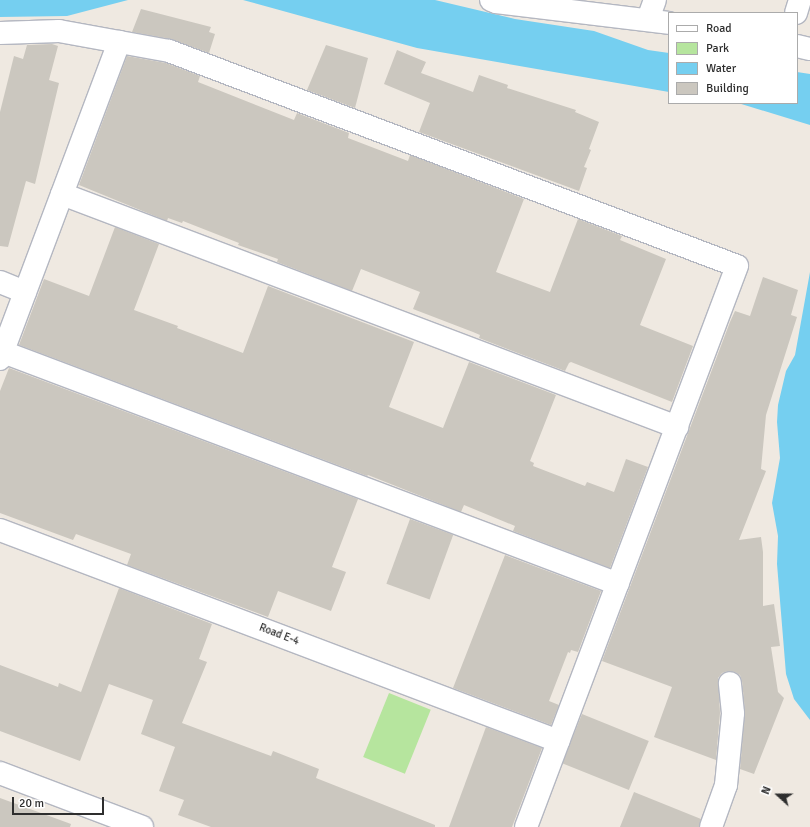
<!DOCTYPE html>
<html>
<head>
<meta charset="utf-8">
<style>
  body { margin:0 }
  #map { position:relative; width:810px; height:827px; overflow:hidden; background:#efe9e1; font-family:Signika,sans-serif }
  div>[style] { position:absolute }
  .green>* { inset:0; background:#b6e59e; transform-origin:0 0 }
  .water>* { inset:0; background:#75cff0 }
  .building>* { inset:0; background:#cbc7bf; transform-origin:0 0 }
  .roads { filter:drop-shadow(1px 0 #b4b7c1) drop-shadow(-1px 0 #b4b7c1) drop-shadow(0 1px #b4b7c1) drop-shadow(0 -1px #b4b7c1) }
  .street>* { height:22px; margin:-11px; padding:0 11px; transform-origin:11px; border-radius:11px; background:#fff }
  span { translate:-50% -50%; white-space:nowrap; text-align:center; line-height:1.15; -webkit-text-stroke:3px #fff; paint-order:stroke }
  .street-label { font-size:11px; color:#2e2e2e }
  .legend { position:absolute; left:668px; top:12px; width:130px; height:92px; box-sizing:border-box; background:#fff; border:1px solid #ababab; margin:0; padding:5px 7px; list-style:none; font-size:12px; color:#2e2e2e }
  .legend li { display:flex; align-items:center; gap:8px; height:20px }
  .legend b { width:20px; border:1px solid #ababab }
  .north { position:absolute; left:758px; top:775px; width:40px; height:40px; -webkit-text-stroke:3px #fff; paint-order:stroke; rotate:291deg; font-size:11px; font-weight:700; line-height:16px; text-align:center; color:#2e2e2e }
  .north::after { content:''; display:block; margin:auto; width:14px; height:18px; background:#2e2e2e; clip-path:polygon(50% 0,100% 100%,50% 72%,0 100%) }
  .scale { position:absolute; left:12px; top:797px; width:92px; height:18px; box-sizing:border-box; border:2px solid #2e2e2e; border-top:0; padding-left:5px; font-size:12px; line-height:14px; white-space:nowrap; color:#2e2e2e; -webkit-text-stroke:3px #fff; paint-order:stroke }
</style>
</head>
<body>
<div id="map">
  <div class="green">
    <i style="left:389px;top:693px;width:45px;height:69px;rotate:22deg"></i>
  </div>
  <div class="water">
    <i style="clip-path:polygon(0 0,128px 0,67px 16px,0 17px)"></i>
    <i style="clip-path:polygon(243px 0,435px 0,515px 19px,594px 31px,648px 50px,669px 53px,669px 92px,417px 48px)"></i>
    <i style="clip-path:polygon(797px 72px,810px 74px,810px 125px,738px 103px,797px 103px)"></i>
    <i style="clip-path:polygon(810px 272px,810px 720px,794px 699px,786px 674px,777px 564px,778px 536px,772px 503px,780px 458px,777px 422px,778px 405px,786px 371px,795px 355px)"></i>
  </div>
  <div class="building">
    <i style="clip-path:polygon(141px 9px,211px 27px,209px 32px,215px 34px,209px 53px,171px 39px,132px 32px)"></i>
    <i style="clip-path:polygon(52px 44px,58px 46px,49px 80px,59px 83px,35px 184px,26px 181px,8px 247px,0 246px,0 112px,14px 56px,23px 59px,27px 45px)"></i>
    <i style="clip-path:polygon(326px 45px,368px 58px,355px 108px,307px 90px)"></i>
    <i style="clip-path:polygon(397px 50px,426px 62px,421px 73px,473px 92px,479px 75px,508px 85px,507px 88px,576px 110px,575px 112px,599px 122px,589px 149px,591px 150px,584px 167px,587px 168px,579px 191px,419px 132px,430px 103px,384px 84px)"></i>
    <i style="clip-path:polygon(127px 56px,166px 63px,200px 76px,198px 82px,294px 120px,297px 113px,349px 133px,348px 138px,408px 161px,410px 155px,524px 199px,496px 272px,550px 292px,578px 219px,622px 236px,620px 240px,666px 259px,640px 325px,693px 346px,672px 402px,571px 362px,569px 363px,565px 371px,479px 338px,480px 335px,473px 332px,413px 309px,420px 292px,361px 269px,352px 291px,277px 262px,278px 259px,238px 245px,239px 243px,183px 221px,182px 223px,168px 218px,167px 221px,79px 185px)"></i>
    <i style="clip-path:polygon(115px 227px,159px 244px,134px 310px,178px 326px,177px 328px,243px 353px,268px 286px,414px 342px,389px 407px,443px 428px,469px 362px,556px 395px,530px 461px,534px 463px,533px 466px,585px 486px,587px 482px,614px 492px,626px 459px,648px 467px,610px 568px,513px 531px,515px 526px,464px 505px,461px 512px,368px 475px,367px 476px,19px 345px,44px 279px,89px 296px)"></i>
    <i style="clip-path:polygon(763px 277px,798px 290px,791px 315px,797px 317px,766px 415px,761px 469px,766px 471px,739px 540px,761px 537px,763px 552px,763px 606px,774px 604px,780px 646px,771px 647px,778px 692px,784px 698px,754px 774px,740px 769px,745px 712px,742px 681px,740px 675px,735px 672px,728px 671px,722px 673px,718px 678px,720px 713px,716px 760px,654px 737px,672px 687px,602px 661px,730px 322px,735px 311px,750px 316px)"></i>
    <i style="clip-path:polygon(9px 368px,358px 499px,332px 567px,346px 572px,331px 611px,278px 591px,268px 617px,127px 565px,131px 554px,76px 534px,73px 540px,0 513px,0 391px)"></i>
    <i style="left:410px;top:519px;width:46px;height:69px;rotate:20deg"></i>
    <i style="clip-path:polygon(505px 555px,601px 591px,578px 652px,571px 650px,570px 653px,568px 652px,549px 701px,559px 705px,551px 725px,453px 688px)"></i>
    <i style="clip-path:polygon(119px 588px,212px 624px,199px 659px,207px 662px,182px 723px,271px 756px,273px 751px,319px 769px,316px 778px,435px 825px,435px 827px,211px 827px,178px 815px,184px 800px,159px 791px,175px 747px,141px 734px,153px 700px,109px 684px,80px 761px,0 731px,0 665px,58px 687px,59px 683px,81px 692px)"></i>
    <i style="left:582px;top:714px;width:72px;height:53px;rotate:22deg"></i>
    <i style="clip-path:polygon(486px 727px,542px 748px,512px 827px,449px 827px)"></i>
    <i style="clip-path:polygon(634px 792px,701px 819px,699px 827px,620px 827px)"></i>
    <i style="clip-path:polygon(0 798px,71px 824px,70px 827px,0 827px)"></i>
  </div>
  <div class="roads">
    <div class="street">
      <i style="left:491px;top:0;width:5px;rotate:22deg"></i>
      <i style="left:496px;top:2px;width:174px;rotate:6.9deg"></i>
      <i style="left:796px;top:13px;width:14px;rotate:-73deg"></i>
      <i style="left:648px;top:19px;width:20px;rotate:-70deg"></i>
      <i style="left:0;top:33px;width:59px;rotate:-1.9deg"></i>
      <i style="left:59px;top:31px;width:112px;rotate:10.3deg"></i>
      <i style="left:169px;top:51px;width:607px;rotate:20.73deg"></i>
      <i style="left:737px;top:266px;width:599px;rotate:110.61deg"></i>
      <i style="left:797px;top:46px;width:13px;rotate:13deg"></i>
      <i style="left:62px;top:194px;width:658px;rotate:20.75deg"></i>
      <i style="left:0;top:282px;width:27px;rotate:22deg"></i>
      <i style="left:3px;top:352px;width:657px;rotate:20.67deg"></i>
      <i style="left:0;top:359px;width:339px;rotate:-69.4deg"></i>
      <i style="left:0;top:530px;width:597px;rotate:20.71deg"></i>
      <i style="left:0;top:773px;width:152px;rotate:20.8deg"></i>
      <i style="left:711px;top:827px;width:45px;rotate:-70.3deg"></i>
      <i style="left:726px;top:785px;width:72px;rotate:-84.4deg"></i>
      <i style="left:733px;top:713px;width:30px;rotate:-96deg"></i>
    </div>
  </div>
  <div class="street-label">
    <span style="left:279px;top:635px;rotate:21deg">Road E-4</span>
  </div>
  <ul class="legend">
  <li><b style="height:5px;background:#fff"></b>Road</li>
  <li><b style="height:11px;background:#b6e59e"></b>Park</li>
  <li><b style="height:11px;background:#75cff0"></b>Water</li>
  <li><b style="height:11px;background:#cbc7bf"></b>Building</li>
  </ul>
  <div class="north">N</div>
  <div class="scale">20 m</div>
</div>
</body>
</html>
